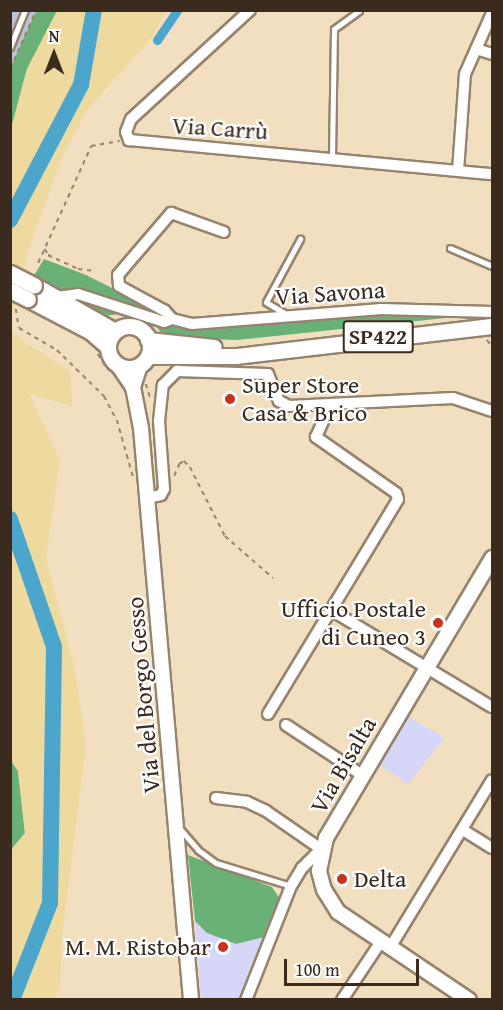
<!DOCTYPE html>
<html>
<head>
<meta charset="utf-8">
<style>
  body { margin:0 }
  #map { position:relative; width:503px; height:1010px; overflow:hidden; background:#f1dfc0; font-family:"Gentium Book Plus",serif }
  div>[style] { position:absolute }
  .built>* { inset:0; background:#d6d7f8 }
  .industrial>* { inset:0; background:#bec2dd }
  .forest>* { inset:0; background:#6ab178 }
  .sand>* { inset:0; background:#eeda9e }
  .canal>* { height:9px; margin:-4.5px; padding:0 4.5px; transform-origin:4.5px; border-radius:4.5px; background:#4ca5ca }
  .river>* { height:16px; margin:-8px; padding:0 8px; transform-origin:8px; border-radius:8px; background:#4ca5ca }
  .path>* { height:1.5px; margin-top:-0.75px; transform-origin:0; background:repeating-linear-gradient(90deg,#96846f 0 4.5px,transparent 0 9px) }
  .roads { filter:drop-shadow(2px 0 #96846f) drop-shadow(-2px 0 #96846f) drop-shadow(0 2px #96846f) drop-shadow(0 -2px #96846f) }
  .lane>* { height:5px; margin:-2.5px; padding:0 2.5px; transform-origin:2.5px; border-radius:2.5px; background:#fff }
  .street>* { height:10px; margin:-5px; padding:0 5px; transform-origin:5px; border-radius:5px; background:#fff }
  .secondary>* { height:14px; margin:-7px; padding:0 7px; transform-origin:7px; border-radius:7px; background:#fff }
  .primary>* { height:15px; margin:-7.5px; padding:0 7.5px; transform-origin:7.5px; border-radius:7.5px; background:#fff }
  .primary>.ring { margin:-7.5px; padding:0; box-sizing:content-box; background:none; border:15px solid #fff; border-radius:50% }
  .bridges { filter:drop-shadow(2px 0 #96846f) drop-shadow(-2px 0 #96846f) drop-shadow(0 2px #96846f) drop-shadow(0 -2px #96846f) }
  .primary-bridge>* { height:15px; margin:-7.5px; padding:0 7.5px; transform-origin:7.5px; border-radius:7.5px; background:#fff }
  .dots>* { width:16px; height:16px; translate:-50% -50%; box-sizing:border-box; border:3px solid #fff; border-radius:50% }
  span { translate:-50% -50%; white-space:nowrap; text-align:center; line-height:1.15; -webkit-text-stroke:4.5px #fff; paint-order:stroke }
  .shield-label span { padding:2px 4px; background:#fff; border:2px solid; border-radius:4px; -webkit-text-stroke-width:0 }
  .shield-label { font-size:22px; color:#3b2a1e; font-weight:700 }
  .street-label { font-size:24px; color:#3b2a1e }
  .poi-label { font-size:24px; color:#3b2a1e }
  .left { translate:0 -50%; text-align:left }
  .right { translate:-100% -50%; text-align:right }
  .frame { position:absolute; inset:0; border:12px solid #3b2a1e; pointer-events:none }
  .north { position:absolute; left:24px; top:24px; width:60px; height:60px; -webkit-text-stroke:4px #fff; paint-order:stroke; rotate:0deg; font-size:16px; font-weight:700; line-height:24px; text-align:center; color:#3b2a1e }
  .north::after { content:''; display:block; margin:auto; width:21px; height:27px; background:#3b2a1e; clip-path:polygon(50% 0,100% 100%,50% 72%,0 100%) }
  .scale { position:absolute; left:284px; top:959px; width:135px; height:27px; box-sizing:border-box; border:3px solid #3b2a1e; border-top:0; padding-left:8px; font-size:18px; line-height:21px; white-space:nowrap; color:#3b2a1e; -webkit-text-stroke:4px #fff; paint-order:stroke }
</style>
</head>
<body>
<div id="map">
  <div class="built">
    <i style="clip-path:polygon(409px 717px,445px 738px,408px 784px,377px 764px)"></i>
    <i style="clip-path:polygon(195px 921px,207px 933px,236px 944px,264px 937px,238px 999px,201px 999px)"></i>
  </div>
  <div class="industrial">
    <i style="clip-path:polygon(11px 11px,36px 11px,11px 66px)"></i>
  </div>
  <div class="forest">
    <i style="clip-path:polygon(36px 11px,57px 11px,27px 69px,11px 129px,11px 66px)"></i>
    <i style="clip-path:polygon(44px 259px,86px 275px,166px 315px,160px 319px,72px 289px,61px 292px,33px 277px)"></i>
    <i style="clip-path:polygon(80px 297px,126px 313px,105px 316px,71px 299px)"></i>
    <i style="clip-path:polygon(378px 313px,455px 317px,237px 340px,183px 338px,162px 334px,155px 325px,210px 327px)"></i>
    <i style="clip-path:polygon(10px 759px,18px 771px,25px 833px,11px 850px)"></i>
    <i style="clip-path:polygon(188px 855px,272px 887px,280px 899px,264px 937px,236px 944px,207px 933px,195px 921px)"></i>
  </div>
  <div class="sand">
    <i style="clip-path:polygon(57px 11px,166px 11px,153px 36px,87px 110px,61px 159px,28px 251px,11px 318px,11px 129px,27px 69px)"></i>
    <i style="clip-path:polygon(10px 332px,70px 371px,72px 406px,29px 394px,60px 460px,46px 559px,74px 666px,86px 746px,62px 936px,60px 988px,53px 999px,11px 999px,11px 850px,25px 833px,18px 771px,10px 759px)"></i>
  </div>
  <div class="canal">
    <i style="left:157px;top:40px;width:36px;rotate:-56deg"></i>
  </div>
  <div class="river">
    <i style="left:10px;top:220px;width:153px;rotate:-62.3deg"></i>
    <i style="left:81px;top:85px;width:76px;rotate:-80.2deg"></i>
    <i style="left:10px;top:519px;width:135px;rotate:71deg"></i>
    <i style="left:54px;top:647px;width:256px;rotate:90.9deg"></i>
    <i style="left:50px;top:903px;width:104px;rotate:111.4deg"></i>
  </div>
  <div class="path">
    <i style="left:10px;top:69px;width:64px;rotate:-66.2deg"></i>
    <i style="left:45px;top:249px;width:7px;rotate:63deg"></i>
    <i style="left:48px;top:255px;width:33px;rotate:25deg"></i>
    <i style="left:78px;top:269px;width:17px;rotate:7deg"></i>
    <i style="left:38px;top:263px;width:128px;rotate:-65.6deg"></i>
    <i style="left:91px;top:146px;width:29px;rotate:-10deg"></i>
    <i style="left:16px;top:309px;width:19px;rotate:81deg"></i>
    <i style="left:19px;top:328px;width:44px;rotate:30.1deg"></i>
    <i style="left:57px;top:350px;width:66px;rotate:44.4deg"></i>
    <i style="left:104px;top:396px;width:27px;rotate:62deg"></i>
    <i style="left:117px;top:420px;width:62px;rotate:74.2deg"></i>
    <i style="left:487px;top:340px;width:8px;rotate:50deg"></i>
    <i style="left:98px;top:354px;width:19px;rotate:58deg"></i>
    <i style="left:146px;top:384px;width:17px;rotate:73deg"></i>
    <i style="left:174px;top:476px;width:13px;rotate:-67deg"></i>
    <i style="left:179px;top:464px;width:6px;rotate:-31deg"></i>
    <i style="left:184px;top:461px;width:8px;rotate:45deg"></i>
    <i style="left:190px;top:467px;width:77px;rotate:63.1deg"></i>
    <i style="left:225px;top:536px;width:64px;rotate:41.2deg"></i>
  </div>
  <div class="roads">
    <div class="lane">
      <i style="left:10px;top:47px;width:40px;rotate:-68deg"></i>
      <i style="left:332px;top:157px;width:128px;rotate:-89.1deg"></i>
      <i style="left:334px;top:29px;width:31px;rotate:-36deg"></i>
      <i style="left:450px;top:248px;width:46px;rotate:23.2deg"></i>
      <i style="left:284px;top:313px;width:21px;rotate:-149deg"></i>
      <i style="left:266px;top:302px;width:72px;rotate:-61.6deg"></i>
      <i style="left:180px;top:829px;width:28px;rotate:49deg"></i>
      <i style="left:198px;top:850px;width:22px;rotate:36deg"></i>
      <i style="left:216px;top:863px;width:78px;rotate:17deg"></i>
    </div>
    <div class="street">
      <i style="left:250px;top:10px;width:161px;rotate:137.5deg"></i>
      <i style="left:131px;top:119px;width:14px;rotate:111deg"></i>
      <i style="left:126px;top:132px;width:9px;rotate:69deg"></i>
      <i style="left:129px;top:140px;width:365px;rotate:5.4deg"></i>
      <i style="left:476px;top:49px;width:17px;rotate:17deg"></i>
      <i style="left:458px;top:171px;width:97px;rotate:-85.9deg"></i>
      <i style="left:465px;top:74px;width:67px;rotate:-66.1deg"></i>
      <i style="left:57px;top:297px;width:21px;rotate:-8deg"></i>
      <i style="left:78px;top:294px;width:90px;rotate:18deg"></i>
      <i style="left:164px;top:322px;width:9px;rotate:-21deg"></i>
      <i style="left:172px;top:319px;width:21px;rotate:14deg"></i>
      <i style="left:192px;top:324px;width:190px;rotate:-4.5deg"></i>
      <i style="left:381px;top:309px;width:111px;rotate:1.5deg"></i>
      <i style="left:172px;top:319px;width:11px;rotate:-131deg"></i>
      <i style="left:165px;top:311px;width:52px;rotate:-151.5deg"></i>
      <i style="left:119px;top:286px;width:11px;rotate:-95deg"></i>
      <i style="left:118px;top:275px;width:82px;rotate:-49.5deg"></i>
      <i style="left:171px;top:213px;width:56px;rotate:19.7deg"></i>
      <i style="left:147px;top:498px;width:14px;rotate:-12deg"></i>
      <i style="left:161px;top:495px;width:7px;rotate:-63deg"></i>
      <i style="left:164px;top:489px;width:68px;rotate:-94.2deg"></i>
      <i style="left:159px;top:421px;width:36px;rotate:-84deg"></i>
      <i style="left:163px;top:385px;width:20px;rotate:-45deg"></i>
      <i style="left:177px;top:371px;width:91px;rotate:1.9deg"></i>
      <i style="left:268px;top:374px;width:29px;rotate:68deg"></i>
      <i style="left:279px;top:401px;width:11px;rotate:27deg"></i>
      <i style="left:289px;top:406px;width:164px;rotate:-2.8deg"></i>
      <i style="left:453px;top:398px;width:41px;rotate:18.4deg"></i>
      <i style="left:331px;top:610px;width:188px;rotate:31.1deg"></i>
      <i style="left:268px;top:714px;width:251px;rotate:-58.8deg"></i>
      <i style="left:398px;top:499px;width:6px;rotate:-108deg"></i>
      <i style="left:396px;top:493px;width:98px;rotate:-145deg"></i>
      <i style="left:316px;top:437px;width:34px;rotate:-66deg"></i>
      <i style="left:286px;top:725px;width:91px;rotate:33.3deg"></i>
      <i style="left:216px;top:798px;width:31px;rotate:7deg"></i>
      <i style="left:247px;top:802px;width:21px;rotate:25deg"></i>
      <i style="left:266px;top:811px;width:67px;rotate:34.6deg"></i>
      <i style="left:321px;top:849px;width:27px;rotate:135deg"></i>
      <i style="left:302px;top:868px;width:21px;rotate:121deg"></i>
      <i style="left:291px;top:886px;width:123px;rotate:111.5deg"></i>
      <i style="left:463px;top:830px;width:34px;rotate:32deg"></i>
      <i style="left:391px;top:946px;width:194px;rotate:-58.7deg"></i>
      <i style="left:342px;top:1000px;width:72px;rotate:-56.3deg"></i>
    </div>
    <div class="secondary">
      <i style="left:118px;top:365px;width:27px;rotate:56deg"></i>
      <i style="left:133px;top:387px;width:42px;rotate:79deg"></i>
      <i style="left:141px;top:428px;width:574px;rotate:85deg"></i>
      <i style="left:133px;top:387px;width:23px;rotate:-72deg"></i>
      <i style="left:469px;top:1000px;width:158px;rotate:-146.1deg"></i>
      <i style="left:338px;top:912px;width:26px;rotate:-122deg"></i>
      <i style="left:324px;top:890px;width:20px;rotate:-105deg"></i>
      <i style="left:319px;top:871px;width:34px;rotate:-78deg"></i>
      <i style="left:326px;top:838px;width:326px;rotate:-59.3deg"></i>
    </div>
    <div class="primary">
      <i style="left:34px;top:285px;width:93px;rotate:29.6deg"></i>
      <i style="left:28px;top:299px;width:71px;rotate:27.6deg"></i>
      <i style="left:91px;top:332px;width:21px;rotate:41deg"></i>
      <i class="ring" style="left:108px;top:326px;width:27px;height:27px"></i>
      <i style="left:148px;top:340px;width:66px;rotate:6.1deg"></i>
      <i style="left:148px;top:356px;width:88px"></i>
      <i style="left:236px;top:356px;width:258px;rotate:-6.7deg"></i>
    </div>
  </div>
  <div class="bridges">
    <div class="primary-bridge">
      <i style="left:10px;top:273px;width:27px;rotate:27deg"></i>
      <i style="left:10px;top:290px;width:20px;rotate:27deg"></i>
    </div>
  </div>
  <div class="dots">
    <i style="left:230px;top:399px;background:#c8321e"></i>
    <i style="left:438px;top:623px;background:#c8321e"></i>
    <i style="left:342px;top:879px;background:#c8321e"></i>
    <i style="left:223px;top:947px;background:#c8321e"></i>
  </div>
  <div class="shield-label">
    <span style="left:378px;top:337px">SP422</span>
  </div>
  <div class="street-label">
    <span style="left:220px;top:128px;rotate:4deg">Via Carrù</span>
    <span style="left:330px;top:293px;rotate:-4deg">Via Savona</span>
    <span style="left:143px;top:695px;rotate:-95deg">Via del Borgo Gesso</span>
    <span style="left:343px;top:765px;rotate:-60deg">Via Bisalta</span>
  </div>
  <div class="poi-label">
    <span class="left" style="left:242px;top:399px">Super Store<br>Casa &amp; Brico</span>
    <span class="right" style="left:426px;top:623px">Ufficio Postale<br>di Cuneo 3</span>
    <span class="left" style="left:354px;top:879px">Delta</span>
    <span class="right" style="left:211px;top:947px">M. M. Ristobar</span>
  </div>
  <div class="frame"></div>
  <div class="north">N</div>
  <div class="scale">100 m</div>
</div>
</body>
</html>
